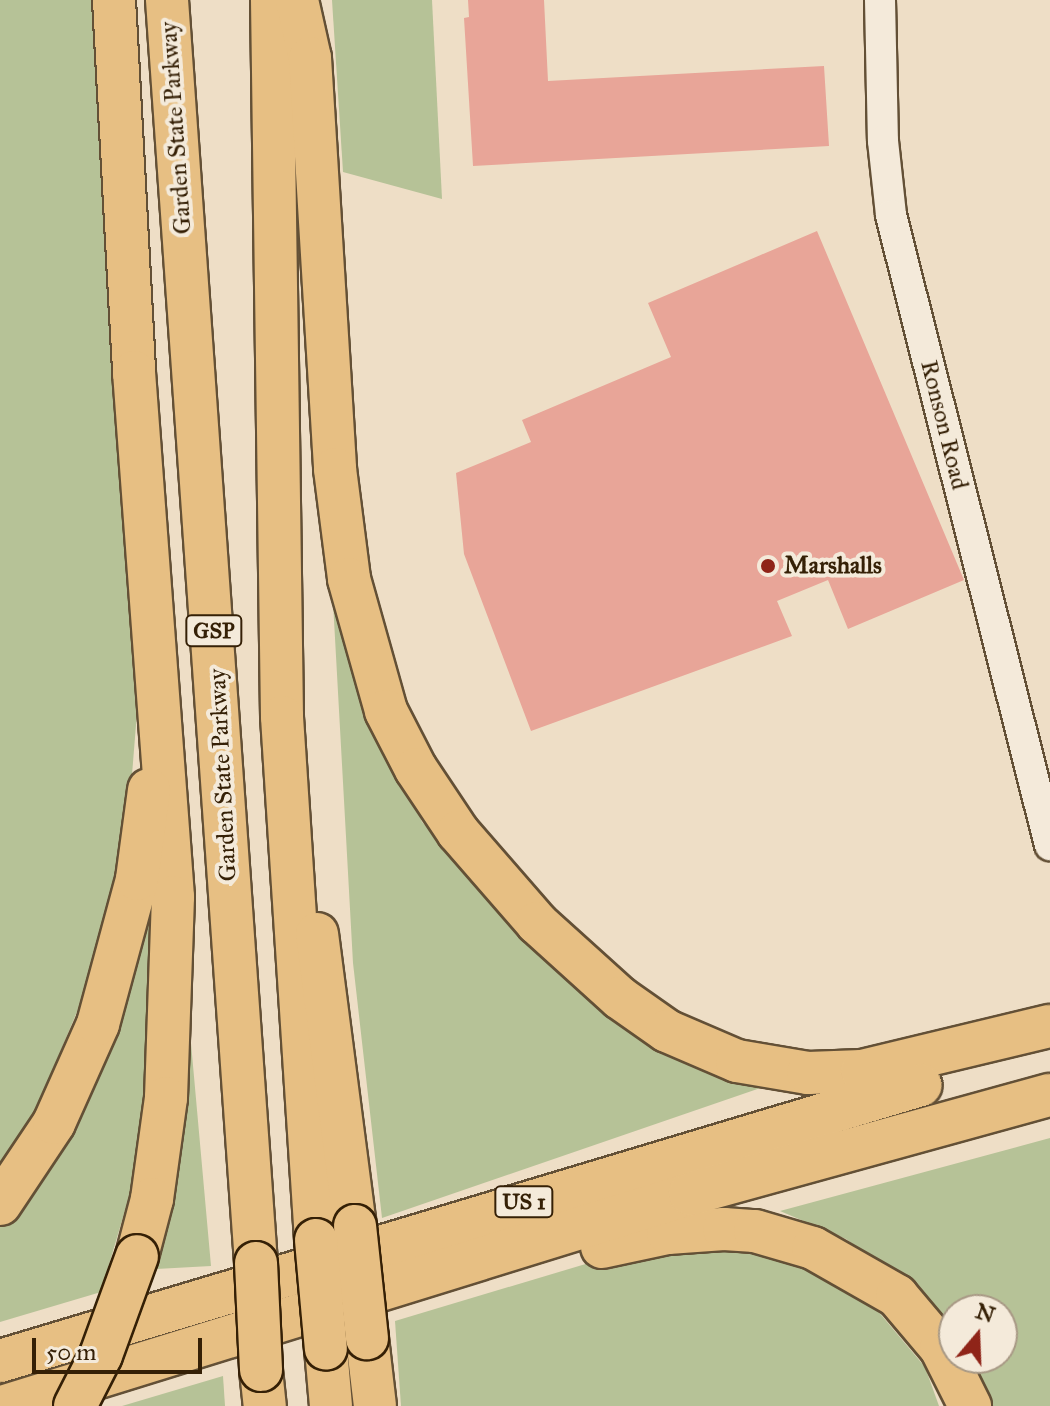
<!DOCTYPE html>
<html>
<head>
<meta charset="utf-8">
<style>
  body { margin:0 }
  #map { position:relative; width:1050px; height:1406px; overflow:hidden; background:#eedec6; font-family:"IM FELL Great Primer",serif }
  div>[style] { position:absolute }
  .green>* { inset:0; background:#b6c297 }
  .building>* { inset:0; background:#e8a598 }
  .roads { filter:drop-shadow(2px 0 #635036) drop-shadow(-2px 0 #635036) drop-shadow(0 2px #635036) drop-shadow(0 -2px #635036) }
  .minor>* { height:30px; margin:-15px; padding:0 15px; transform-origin:15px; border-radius:15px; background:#f4eada }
  .highway>* { height:42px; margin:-21px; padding:0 21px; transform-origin:21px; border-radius:21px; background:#e7bf83 }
  .bridges { filter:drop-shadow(2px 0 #352006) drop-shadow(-2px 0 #352006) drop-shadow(0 2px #352006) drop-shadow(0 -2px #352006) }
  .highway-bridge>* { height:42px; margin:-21px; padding:0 21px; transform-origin:21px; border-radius:21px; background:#e7bf83 }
  .dots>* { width:22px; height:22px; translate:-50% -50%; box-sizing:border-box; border:4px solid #f4eada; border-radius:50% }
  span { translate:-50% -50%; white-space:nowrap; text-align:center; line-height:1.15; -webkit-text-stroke:8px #f4eada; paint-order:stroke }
  .shield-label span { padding:2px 6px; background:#f4eada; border:2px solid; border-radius:6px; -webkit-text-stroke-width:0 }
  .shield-label { font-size:22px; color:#352006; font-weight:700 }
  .street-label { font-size:24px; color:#352006 }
  .poi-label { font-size:24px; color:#352006; font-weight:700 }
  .left { translate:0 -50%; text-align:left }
  .north { position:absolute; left:938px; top:1294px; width:80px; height:80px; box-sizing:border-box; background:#f4eada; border:2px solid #a89985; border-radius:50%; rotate:19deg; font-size:22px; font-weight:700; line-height:32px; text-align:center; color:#352006 }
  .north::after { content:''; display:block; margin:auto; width:28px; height:36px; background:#8f2418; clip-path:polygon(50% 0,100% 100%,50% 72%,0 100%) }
  .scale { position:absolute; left:32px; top:1338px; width:170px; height:36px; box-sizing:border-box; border:4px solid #352006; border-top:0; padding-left:10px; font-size:24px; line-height:28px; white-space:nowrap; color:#352006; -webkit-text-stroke:6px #f4eada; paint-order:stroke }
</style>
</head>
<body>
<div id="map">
  <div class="green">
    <i style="clip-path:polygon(0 0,95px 0,138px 700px,125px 862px,95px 969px,13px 1164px,0 1180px)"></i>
    <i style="clip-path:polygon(332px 0,432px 0,442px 199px,343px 172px)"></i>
    <i style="clip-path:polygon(333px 602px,422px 822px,592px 996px,772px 1084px,382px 1218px,353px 963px)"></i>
    <i style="clip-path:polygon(149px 897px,151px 1019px,143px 1149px,101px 1292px,0 1322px,0 1216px)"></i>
    <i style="clip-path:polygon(190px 1032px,211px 1266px,156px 1269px,173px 1167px)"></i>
    <i style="clip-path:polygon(1050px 1138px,1050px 1406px,982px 1406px,968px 1358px,1002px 1358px,1002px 1310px,954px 1310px,954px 1332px,921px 1293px,846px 1239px,780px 1211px)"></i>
    <i style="clip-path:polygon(756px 1245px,861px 1291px,925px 1367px,939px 1406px,401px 1406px,395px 1321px,599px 1260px)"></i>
    <i style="clip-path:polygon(223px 1376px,225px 1406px,122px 1406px)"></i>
  </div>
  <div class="building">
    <i style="clip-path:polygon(468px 0,544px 0,548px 81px,824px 66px,829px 146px,473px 166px,464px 18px,469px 17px)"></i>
    <i style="clip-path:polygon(817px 231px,964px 580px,848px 629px,828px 580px,777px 601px,792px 636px,531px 731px,464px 554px,456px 473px,531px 442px,522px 420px,671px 357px,648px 303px)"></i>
  </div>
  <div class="roads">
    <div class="minor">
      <i style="left:880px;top:0;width:141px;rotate:88.8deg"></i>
      <i style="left:883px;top:141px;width:74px;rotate:83.8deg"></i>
      <i style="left:891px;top:215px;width:650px;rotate:75.84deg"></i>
    </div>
    <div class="highway">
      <i style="left:114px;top:0;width:373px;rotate:86.9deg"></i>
      <i style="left:134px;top:372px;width:526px;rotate:85.75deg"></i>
      <i style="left:173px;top:897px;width:201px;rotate:92deg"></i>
      <i style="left:166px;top:1098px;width:102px;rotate:97.9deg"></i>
      <i style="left:152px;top:1199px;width:59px;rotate:104.7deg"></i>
      <i style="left:167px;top:0;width:1266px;rotate:85.97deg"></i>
      <i style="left:272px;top:0;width:717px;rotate:89.2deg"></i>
      <i style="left:282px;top:717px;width:524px;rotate:86.28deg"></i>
      <i style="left:297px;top:0;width:59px;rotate:77.4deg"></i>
      <i style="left:310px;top:58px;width:412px;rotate:86.5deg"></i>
      <i style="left:335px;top:469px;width:111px;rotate:82.7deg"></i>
      <i style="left:349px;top:579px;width:137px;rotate:74.3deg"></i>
      <i style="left:386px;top:711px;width:65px;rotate:62.7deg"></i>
      <i style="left:416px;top:769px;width:76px;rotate:56.3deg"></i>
      <i style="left:458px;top:832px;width:121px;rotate:49deg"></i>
      <i style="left:537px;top:923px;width:112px;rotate:42.1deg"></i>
      <i style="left:620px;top:998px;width:57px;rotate:35.1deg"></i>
      <i style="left:667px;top:1031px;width:76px;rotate:23.2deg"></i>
      <i style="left:737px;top:1061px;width:72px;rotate:9.6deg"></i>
      <i style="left:808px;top:1073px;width:54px;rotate:-2.1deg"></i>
      <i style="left:862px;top:1071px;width:193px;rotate:-13.5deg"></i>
      <i style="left:317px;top:934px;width:294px;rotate:82.6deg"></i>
      <i style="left:0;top:1204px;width:97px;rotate:-56.3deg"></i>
      <i style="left:54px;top:1123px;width:108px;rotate:-66deg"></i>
      <i style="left:98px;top:1024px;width:150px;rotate:-74.9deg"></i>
      <i style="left:137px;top:879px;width:90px;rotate:-82.3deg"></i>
      <i style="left:602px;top:1247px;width:67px;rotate:-12deg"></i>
      <i style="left:668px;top:1233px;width:56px;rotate:-4.1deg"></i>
      <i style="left:724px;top:1229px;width:31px;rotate:4deg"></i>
      <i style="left:755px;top:1231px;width:60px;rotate:16.3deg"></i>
      <i style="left:813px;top:1248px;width:97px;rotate:29.7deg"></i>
      <i style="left:897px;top:1296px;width:68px;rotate:49.8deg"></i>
      <i style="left:941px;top:1348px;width:65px;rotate:63.4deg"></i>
      <i style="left:367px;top:1338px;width:68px;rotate:83.3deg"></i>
      <i style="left:326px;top:1349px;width:57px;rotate:85deg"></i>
      <i style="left:0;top:1361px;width:961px;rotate:-16.68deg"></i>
      <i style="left:261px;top:1370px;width:36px;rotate:84deg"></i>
      <i style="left:5px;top:1406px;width:717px;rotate:-17.2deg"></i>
      <i style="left:690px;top:1194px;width:373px;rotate:-15.4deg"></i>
    </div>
  </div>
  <div class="bridges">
    <div class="highway-bridge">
      <i style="left:355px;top:1226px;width:113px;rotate:83.9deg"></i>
      <i style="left:316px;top:1240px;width:109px;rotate:84.8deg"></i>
      <i style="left:256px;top:1263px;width:107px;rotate:87.3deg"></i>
      <i style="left:75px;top:1406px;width:57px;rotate:-63deg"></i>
      <i style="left:101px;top:1355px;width:105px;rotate:-70deg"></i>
    </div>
  </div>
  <div class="dots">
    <i style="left:768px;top:566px;background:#8f2418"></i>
  </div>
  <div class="shield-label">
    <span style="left:214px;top:631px">GSP</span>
    <span style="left:524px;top:1202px">US 1</span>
  </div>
  <div class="street-label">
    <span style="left:176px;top:128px;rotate:-94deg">Garden State Parkway</span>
    <span style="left:944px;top:425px;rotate:76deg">Ronson Road</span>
    <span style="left:223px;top:775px;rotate:-93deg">Garden State Parkway</span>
  </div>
  <div class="poi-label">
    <span class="left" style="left:784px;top:566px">Marshalls</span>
  </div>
  <div class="north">N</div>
  <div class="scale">50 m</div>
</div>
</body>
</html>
